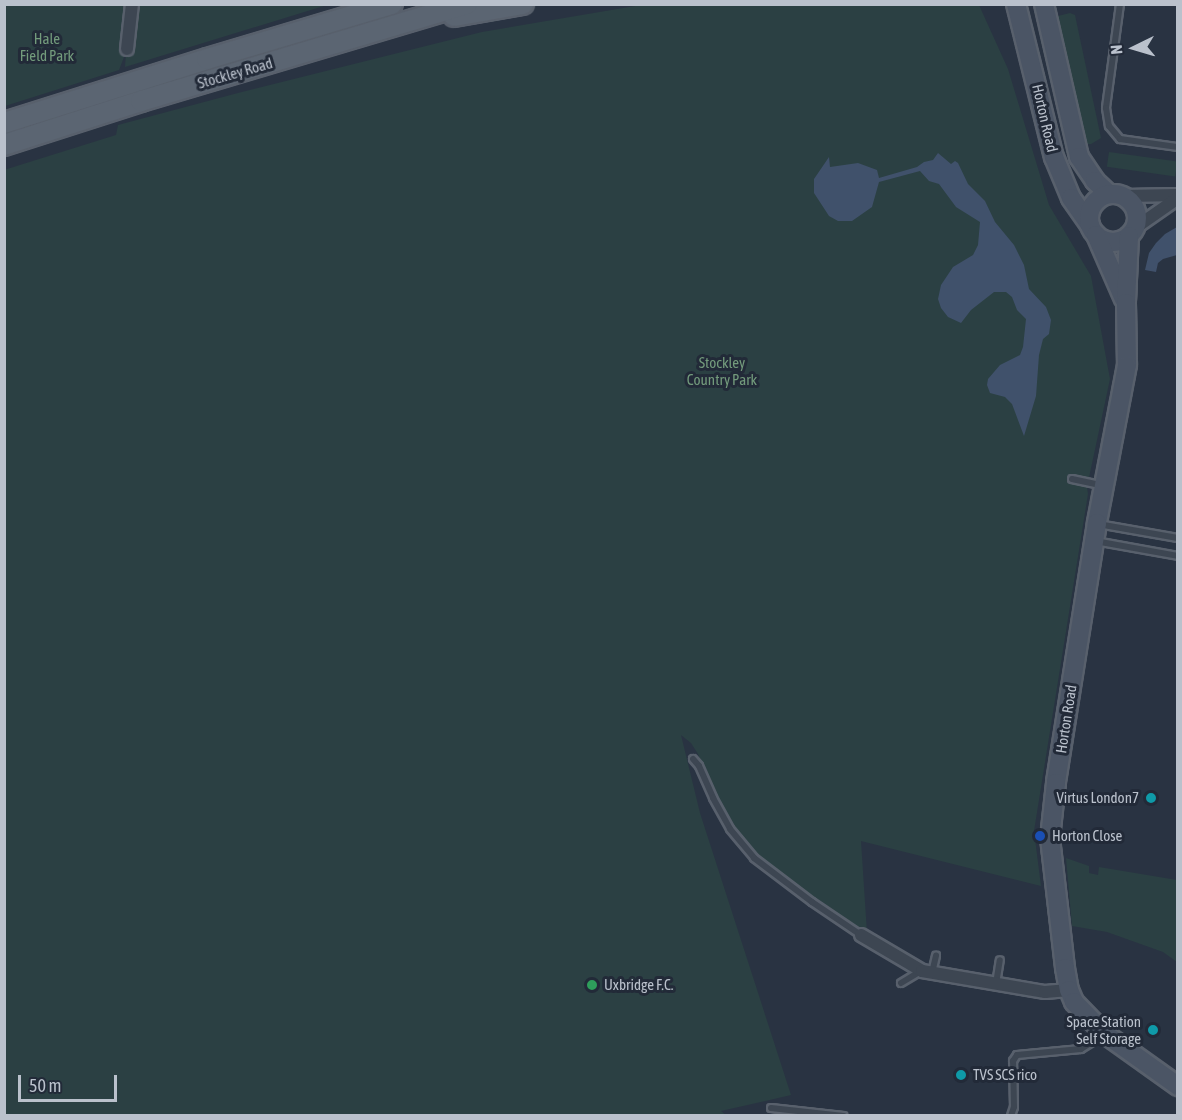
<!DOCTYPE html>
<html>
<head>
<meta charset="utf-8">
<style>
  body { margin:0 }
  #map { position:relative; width:1182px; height:1120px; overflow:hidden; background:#293342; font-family:"Asap Condensed",sans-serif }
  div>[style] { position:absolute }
  .green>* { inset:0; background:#2b4043; transform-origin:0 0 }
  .water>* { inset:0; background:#40516b }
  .roads { filter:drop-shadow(2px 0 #58606c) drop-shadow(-2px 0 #58606c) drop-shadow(0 2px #58606c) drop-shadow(0 -2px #58606c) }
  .lane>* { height:6px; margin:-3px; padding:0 3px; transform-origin:3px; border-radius:3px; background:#3d4652 }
  .street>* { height:12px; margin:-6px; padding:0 6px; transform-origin:6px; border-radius:6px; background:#3d4652 }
  .secondary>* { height:18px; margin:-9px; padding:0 9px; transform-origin:9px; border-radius:9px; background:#4b5565 }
  .secondary>.ring { margin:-9px; padding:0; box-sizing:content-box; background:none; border:18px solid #4b5565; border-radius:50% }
  .primary>* { height:20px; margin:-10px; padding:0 10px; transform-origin:10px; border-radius:10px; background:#5b6572 }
  .dots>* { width:16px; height:16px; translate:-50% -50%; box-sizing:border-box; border:3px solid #222a38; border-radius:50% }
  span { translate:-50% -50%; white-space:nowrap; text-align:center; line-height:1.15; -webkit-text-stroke:6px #222a38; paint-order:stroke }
  .park-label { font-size:15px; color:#739b7c }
  .street-label { font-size:15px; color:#bac1cc }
  .poi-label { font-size:15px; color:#bac1cc }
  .right { translate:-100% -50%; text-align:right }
  .left { translate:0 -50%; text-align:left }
  .frame { position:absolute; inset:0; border:6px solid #bac1cc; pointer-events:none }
  .north { position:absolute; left:1104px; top:18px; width:60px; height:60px; -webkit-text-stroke:4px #222a38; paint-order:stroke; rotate:265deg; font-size:16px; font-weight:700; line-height:24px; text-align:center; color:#bac1cc }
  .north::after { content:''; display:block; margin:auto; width:21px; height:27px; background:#bac1cc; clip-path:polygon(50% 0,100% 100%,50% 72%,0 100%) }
  .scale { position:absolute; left:18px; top:1075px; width:99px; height:27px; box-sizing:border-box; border:3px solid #bac1cc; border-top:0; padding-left:8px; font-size:18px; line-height:21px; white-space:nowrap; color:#bac1cc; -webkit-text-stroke:4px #222a38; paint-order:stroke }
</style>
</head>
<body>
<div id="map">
  <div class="green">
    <i style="clip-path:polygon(647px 4px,979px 5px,1008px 69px,1049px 205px,1091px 276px,1110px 379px,1087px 487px,1088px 494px,1034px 831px,1041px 886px,861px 841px,867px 933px,756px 857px,715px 797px,698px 754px,691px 743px,681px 735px,700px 813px,791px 1095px,721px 1111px,727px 1116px,5px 1115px,4px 170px,116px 135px,118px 125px,238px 93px,482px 32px)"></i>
    <i style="clip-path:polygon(5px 5px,327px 5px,125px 67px,126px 52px,119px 70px,5px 106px)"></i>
    <i style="clip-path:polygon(1070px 13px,1075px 15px,1101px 138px,1091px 144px,1085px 144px,1056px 19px,1058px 16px)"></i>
    <i style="left:1109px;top:152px;width:69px;height:15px;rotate:8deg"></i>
    <i style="clip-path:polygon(1066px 858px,1089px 866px,1089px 873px,1098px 875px,1099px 867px,1177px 880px,1177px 962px,1163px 952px,1107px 932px,1072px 926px)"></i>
  </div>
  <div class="water">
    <i style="clip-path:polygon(938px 153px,951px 164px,955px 161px,958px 163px,968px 184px,985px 201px,995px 222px,1014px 245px,1024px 265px,1029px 289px,1046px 307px,1051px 320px,1049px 334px,1043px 339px,1039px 355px,1036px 396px,1024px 436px,1012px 404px,1005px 397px,990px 393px,987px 385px,988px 379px,1000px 365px,1020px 355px,1023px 347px,1026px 319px,1017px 310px,1012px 297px,1006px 292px,994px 292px,971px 310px,961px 323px,948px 317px,941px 308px,938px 299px,941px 285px,953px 267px,973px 255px,978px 245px,980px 222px,956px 207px,939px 184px,929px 181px,920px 171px,879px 182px,872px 207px,852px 221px,838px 221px,829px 216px,814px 193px,814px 179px,829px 157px,830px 167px,858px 163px,877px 170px,879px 178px,917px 167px,924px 162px,933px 160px)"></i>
    <i style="clip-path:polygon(1177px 227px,1177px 255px,1163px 259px,1158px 263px,1156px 272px,1145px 270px,1149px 253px,1156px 243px,1165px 234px)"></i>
  </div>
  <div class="roads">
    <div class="lane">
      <i style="left:1120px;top:4px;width:105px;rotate:97.7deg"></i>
      <i style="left:1106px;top:108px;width:18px;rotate:81deg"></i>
      <i style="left:1109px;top:126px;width:17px;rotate:50deg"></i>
      <i style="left:1120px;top:139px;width:59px;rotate:7.9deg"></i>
      <i style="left:1072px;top:479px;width:30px;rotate:12deg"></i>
      <i style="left:1098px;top:524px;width:81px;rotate:9.9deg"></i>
      <i style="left:1095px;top:541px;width:84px;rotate:10.2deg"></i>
      <i style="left:693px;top:759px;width:9px;rotate:49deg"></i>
      <i style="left:699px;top:766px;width:35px;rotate:66deg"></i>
      <i style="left:713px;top:798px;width:35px;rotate:61deg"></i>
      <i style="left:730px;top:829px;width:38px;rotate:50deg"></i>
      <i style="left:754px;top:858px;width:73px;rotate:37.2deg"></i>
      <i style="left:812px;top:902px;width:59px;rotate:34deg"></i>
      <i style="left:932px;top:973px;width:18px;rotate:-77deg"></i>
      <i style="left:901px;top:983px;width:23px;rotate:-31deg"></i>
      <i style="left:996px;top:984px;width:24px;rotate:-81deg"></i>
      <i style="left:771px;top:1108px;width:73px;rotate:6.3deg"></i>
      <i style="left:1011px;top:1116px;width:9px;rotate:-72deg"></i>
      <i style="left:1014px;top:1107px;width:46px;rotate:-91.2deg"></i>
      <i style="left:1013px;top:1061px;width:7px;rotate:-56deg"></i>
      <i style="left:1017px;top:1055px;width:64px;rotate:-5.4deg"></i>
      <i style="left:1081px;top:1049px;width:25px;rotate:-32deg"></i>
    </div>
    <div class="street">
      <i style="left:127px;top:49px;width:45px;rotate:-83.7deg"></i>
      <i style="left:1125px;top:196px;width:53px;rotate:-1.1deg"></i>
      <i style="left:1135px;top:228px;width:52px;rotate:-34.9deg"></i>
      <i style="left:861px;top:935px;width:71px;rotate:30.5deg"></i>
      <i style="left:922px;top:971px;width:125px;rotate:9.7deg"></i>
      <i style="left:1045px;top:992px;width:24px;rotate:-5deg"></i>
    </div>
    <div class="secondary">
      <i style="left:1016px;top:4px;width:158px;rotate:76.1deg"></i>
      <i style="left:1054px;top:157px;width:44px;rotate:67.5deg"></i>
      <i style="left:1071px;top:198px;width:33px;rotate:55deg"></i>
      <i style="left:1044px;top:4px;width:157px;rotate:77.1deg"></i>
      <i style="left:1079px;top:157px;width:29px;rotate:56deg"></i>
      <i style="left:1095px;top:181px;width:19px;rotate:43deg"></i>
      <i class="ring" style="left:1089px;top:194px;width:30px;height:30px"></i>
      <i style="left:1096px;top:235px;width:70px;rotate:66.4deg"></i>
      <i style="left:1129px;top:236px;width:67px;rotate:92.6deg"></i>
      <i style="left:1126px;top:303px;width:62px;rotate:89.1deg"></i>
      <i style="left:1127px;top:365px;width:161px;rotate:100.8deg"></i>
      <i style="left:1097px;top:523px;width:263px;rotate:99deg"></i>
      <i style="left:1056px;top:783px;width:55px;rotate:96.2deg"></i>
      <i style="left:1050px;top:838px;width:131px;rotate:83.4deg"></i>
      <i style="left:1065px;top:968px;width:22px;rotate:80deg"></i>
      <i style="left:1069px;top:990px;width:13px;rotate:67deg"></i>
      <i style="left:1074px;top:1002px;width:45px;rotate:45.9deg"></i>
      <i style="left:1105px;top:1034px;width:90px;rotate:35.5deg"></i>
    </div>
    <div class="primary">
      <i style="left:454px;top:16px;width:70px;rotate:-9.9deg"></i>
      <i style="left:4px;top:123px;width:213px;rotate:-17.5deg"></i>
      <i style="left:207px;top:59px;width:193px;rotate:-16.6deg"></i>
      <i style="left:4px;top:145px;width:144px;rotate:-17.8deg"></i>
      <i style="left:141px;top:101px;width:340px;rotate:-16.6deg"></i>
    </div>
  </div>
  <div class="dots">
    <i style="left:1151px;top:798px;background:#0f9aa8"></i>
    <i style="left:1040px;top:836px;background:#1a4fb4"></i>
    <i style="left:592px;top:985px;background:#2e9e5b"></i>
    <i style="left:1153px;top:1030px;background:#0f9aa8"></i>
    <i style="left:961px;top:1075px;background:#0f9aa8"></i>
  </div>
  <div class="park-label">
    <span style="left:47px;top:47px">Hale<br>Field Park</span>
    <span style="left:722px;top:371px">Stockley<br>Country Park</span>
  </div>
  <div class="street-label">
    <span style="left:235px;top:73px;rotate:-16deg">Stockley Road</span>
    <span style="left:1045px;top:118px;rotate:77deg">Horton Road</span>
    <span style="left:1066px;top:719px;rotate:-81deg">Horton Road</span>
  </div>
  <div class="poi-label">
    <span class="right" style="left:1139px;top:798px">Virtus London7</span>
    <span class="left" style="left:1052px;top:836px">Horton Close</span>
    <span class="left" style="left:604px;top:985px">Uxbridge F.C.</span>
    <span class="right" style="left:1141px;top:1030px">Space Station<br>Self Storage</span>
    <span class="left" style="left:973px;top:1075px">TVS SCS rico</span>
  </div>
  <div class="frame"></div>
  <div class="north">N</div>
  <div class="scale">50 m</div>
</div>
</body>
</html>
